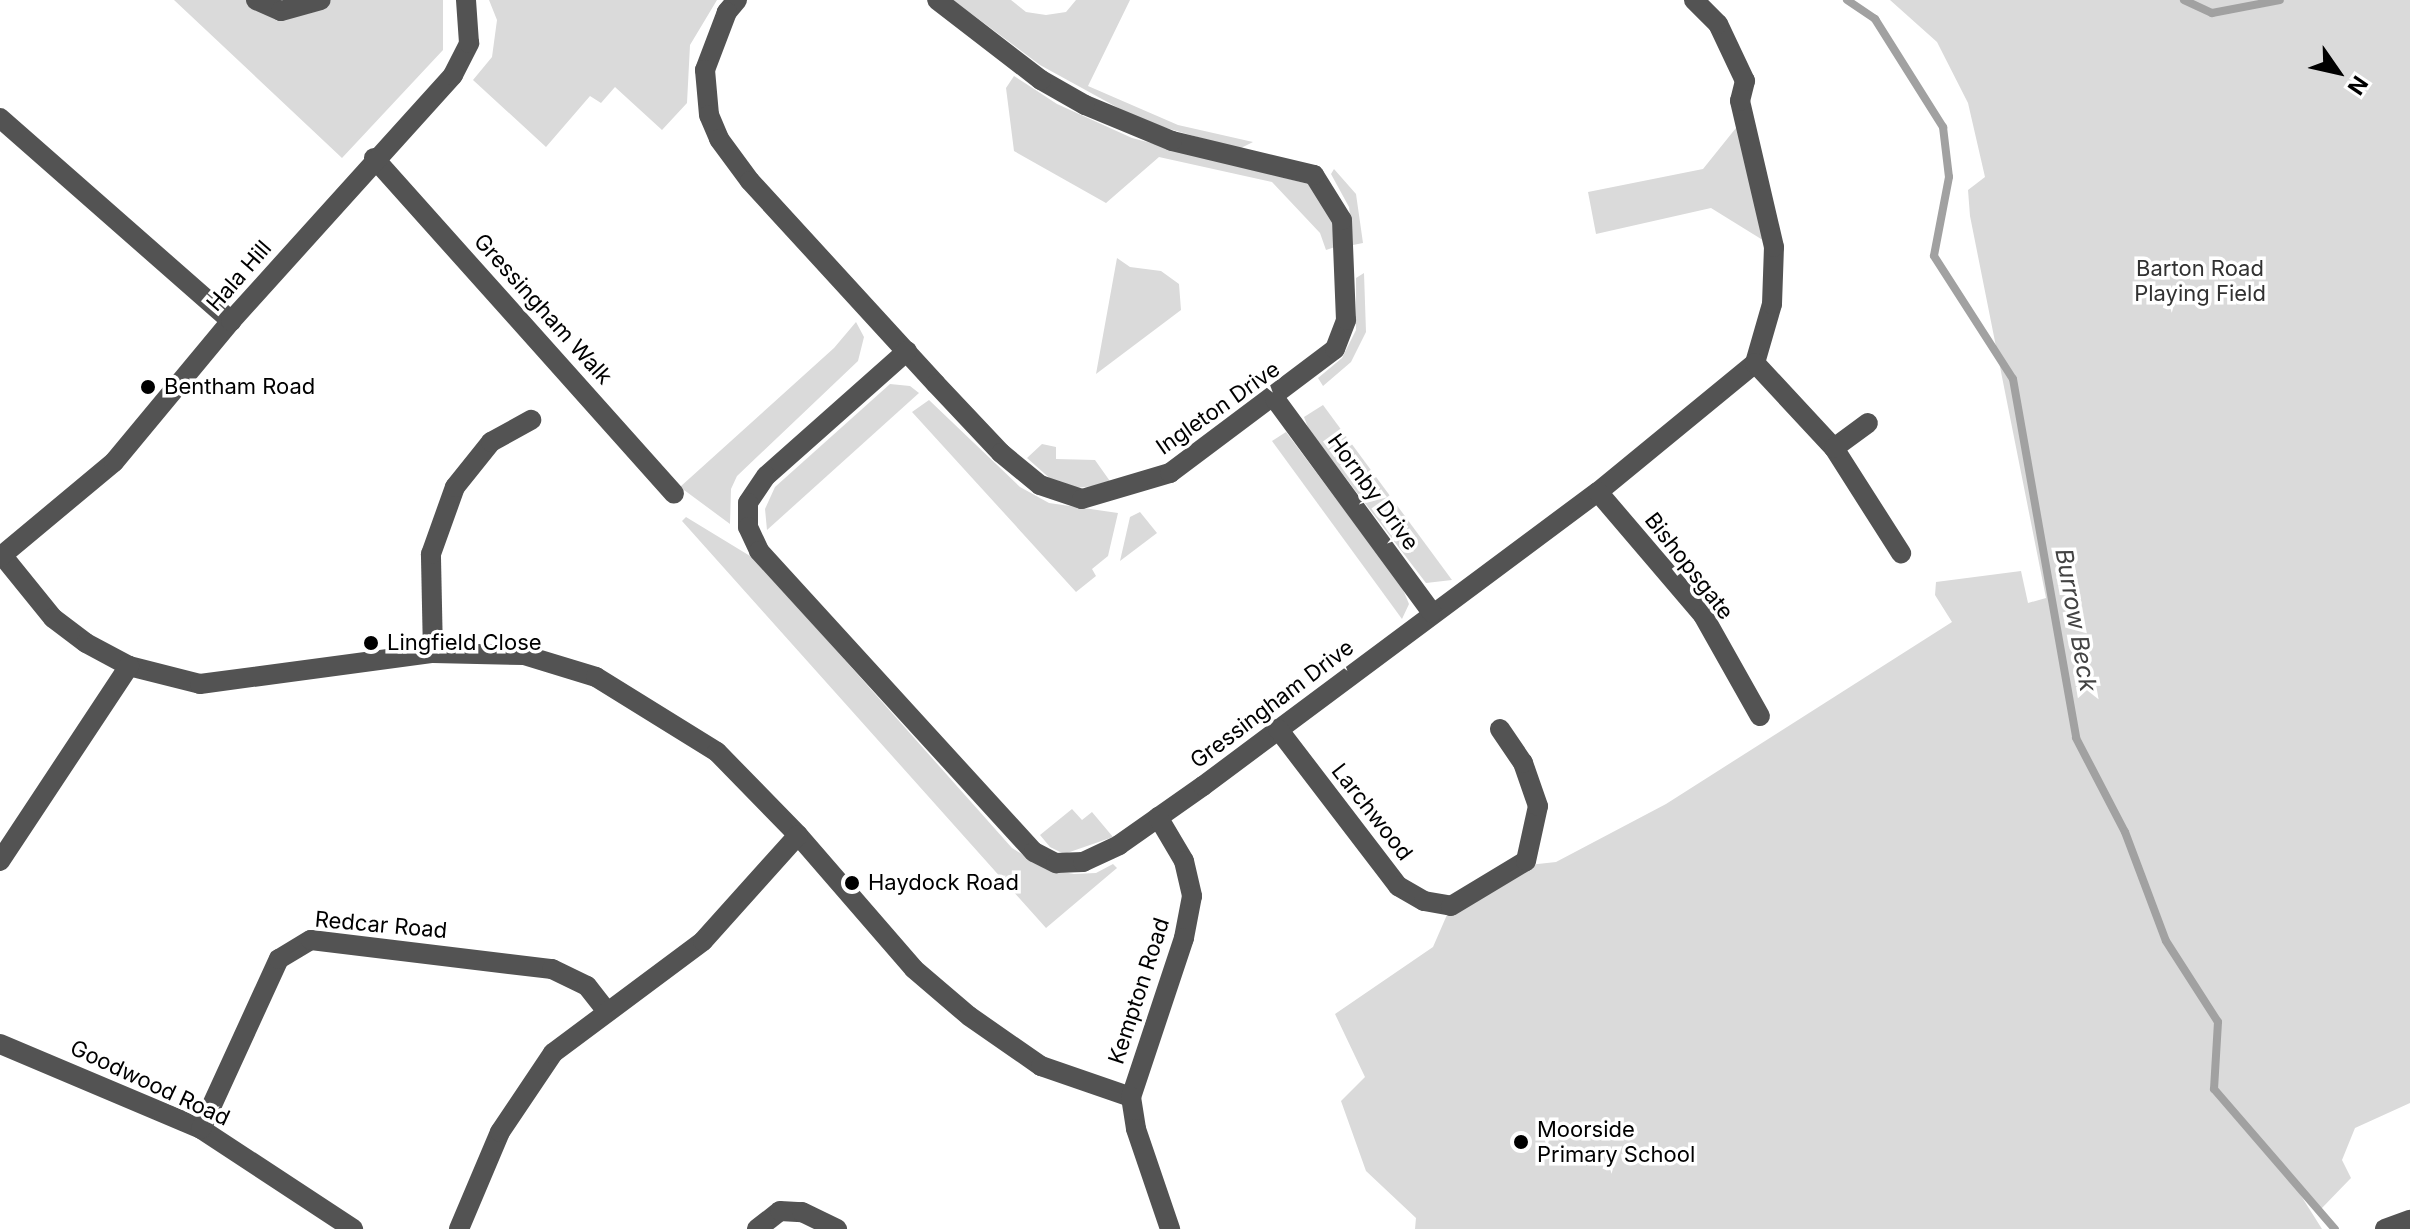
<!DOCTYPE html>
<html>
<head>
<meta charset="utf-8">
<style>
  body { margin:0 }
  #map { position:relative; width:2410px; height:1229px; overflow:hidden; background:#fff; font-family:Inter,sans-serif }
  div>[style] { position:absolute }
  .green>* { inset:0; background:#dadada }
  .stream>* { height:8px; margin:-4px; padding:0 4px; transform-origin:4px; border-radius:4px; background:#a1a1a1 }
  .minor>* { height:20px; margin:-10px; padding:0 10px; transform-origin:10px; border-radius:10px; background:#535353 }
  .dots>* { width:22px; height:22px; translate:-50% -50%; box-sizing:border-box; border:4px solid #fff; border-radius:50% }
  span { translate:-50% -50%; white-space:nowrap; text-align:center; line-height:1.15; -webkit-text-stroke:7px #fff; paint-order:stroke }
  .park-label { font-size:22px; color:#313131 }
  .street-label { font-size:22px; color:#000 }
  .poi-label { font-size:22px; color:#000 }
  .left { translate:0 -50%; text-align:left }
  .water-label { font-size:24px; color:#424242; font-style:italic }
  .north { position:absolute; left:2298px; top:32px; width:80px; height:80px; -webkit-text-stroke:6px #fff; paint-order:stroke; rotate:124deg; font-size:22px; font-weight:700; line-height:32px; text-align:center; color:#000 }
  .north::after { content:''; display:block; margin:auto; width:28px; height:36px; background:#000; clip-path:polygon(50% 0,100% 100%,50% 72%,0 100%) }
</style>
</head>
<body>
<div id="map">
  <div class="green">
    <i style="clip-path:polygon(174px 0,256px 0,282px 11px,321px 0,443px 0,443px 50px,342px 158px)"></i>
    <i style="clip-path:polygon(489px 0,717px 0,690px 45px,687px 103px,662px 130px,615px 87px,601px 103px,590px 96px,546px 147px,473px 80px,492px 57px,497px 20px)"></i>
    <i style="clip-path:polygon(953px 0,1011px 0,1026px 12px,1046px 15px,1066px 12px,1076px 0,1130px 0,1088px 86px,1178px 125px,1253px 142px,1239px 149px,1142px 121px,1040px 65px)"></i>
    <i style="clip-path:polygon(1890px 0,2410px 0,2410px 1103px,2355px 1128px,2342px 1160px,2351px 1178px,2320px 1210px,2293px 1183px,2322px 1229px,1415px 1229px,1416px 1218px,1366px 1171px,1341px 1101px,1365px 1077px,1335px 1014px,1433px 947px,1453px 901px,1519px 866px,1556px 862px,1666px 804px,1952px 622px,1935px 595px,1936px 582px,2021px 571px,2028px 603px,2046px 598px,1970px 216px,1968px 190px,1985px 177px,1968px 103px,1937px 42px)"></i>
    <i style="clip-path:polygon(1014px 76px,1057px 104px,1132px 138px,1308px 184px,1331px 214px,1335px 247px,1326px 250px,1320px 233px,1272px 182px,1159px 157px,1106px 203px,1014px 151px,1006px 88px)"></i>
    <i style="clip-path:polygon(1744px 118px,1774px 247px,1711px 208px,1596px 234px,1588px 192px,1703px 169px)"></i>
    <i style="clip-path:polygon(1334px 169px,1356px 194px,1363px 243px,1353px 245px,1349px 207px,1331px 174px)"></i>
    <i style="clip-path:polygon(1117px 258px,1130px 267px,1161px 271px,1179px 284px,1181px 310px,1096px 374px)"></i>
    <i style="clip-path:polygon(1364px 273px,1366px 332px,1351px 362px,1323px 386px,1318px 378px,1342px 358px,1356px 330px,1356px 278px)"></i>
    <i style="clip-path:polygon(856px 322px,864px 337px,858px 361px,737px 476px,731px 489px,730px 524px,680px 487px,834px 348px)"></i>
    <i style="clip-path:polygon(890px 384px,910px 386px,919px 393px,767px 530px,765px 509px,775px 487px)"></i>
    <i style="clip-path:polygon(929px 400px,1020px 487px,1049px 503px,1118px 513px,1108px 556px,1092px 569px,1096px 576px,1076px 592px,912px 412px)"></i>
    <i style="clip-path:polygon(1323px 405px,1452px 580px,1426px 583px,1309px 430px,1304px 417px)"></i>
    <i style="clip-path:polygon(1286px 432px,1402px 587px,1409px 604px,1402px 619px,1272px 441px)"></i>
    <i style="clip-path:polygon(1042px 444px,1056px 447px,1056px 459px,1095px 460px,1112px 484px,1076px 488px,1054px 482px,1027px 458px)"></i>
    <i style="clip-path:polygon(1140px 512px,1157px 533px,1120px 561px,1130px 517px)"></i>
    <i style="clip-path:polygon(686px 517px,755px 559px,1012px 848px,1046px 869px,1074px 874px,1096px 873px,1113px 864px,1117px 868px,1046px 928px,682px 521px)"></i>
    <i style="clip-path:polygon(1072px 809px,1082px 820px,1092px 812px,1113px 837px,1064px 854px,1050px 847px,1040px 835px)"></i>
  </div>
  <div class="stream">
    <i style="left:1847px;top:0;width:34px;rotate:34deg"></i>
    <i style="left:1875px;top:19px;width:128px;rotate:57.8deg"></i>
    <i style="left:1943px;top:127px;width:50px;rotate:83.2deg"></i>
    <i style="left:1949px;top:177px;width:80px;rotate:100.8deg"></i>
    <i style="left:1934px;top:256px;width:146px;rotate:57.3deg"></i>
    <i style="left:2013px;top:379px;width:364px;rotate:80deg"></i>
    <i style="left:2076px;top:738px;width:106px;rotate:62.5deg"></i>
    <i style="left:2125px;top:832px;width:116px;rotate:69.4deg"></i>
    <i style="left:2166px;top:941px;width:96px;rotate:57.3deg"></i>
    <i style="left:2218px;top:1022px;width:67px;rotate:93.4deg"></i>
    <i style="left:2214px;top:1089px;width:185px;rotate:49.2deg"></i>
    <i style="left:2184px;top:0;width:31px;rotate:25deg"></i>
    <i style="left:2212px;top:13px;width:69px;rotate:-10.8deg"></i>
  </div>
  <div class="minor">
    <i style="left:256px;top:0;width:27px;rotate:24deg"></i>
    <i style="left:281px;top:11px;width:41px;rotate:-15.4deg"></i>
    <i style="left:737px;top:0;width:16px;rotate:130deg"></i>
    <i style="left:727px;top:12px;width:62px;rotate:110.8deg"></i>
    <i style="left:705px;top:70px;width:45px;rotate:84.9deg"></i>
    <i style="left:709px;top:115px;width:26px;rotate:67deg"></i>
    <i style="left:719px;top:139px;width:52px;rotate:53.6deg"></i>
    <i style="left:750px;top:181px;width:275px;rotate:47.5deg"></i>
    <i style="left:936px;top:384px;width:95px;rotate:46.7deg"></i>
    <i style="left:1001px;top:453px;width:50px;rotate:39.4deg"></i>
    <i style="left:1040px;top:485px;width:44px;rotate:18.4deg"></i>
    <i style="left:1082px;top:499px;width:92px;rotate:-16.5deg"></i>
    <i style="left:1170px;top:473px;width:206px;rotate:-36.9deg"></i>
    <i style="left:1335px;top:349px;width:31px;rotate:-69deg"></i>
    <i style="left:1346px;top:320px;width:100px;rotate:-92.3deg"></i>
    <i style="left:1342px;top:220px;width:53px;rotate:-121.9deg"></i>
    <i style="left:1314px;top:175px;width:146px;rotate:-166.5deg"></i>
    <i style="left:1172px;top:141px;width:94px;rotate:-157.5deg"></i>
    <i style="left:1085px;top:105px;width:51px;rotate:-150.4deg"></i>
    <i style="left:1041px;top:80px;width:131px;rotate:-142.4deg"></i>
    <i style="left:0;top:118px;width:308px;rotate:41.3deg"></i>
    <i style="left:374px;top:158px;width:450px;rotate:48.2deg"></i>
    <i style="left:907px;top:351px;width:188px;rotate:138.4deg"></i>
    <i style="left:766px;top:476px;width:32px;rotate:124deg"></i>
    <i style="left:748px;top:503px;width:24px;rotate:90deg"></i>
    <i style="left:748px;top:527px;width:26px;rotate:65deg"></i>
    <i style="left:759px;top:551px;width:408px;rotate:47.6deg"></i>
    <i style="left:1034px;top:852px;width:25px;rotate:27deg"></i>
    <i style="left:1056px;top:863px;width:27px;rotate:-2deg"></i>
    <i style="left:1083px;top:862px;width:40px;rotate:-25deg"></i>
    <i style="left:1119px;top:845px;width:103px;rotate:-35.1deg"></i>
    <i style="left:1203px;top:786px;width:492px;rotate:-36.7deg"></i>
    <i style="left:1598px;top:492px;width:203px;rotate:-39.4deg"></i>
    <i style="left:1755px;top:363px;width:61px;rotate:-73.9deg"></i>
    <i style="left:1772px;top:304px;width:57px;rotate:-88deg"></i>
    <i style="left:1774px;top:247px;width:150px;rotate:-103.1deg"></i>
    <i style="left:1740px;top:101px;width:21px;rotate:-76deg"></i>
    <i style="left:1745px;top:81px;width:63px;rotate:-115.3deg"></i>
    <i style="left:1718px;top:24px;width:34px;rotate:-135deg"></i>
    <i style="left:1755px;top:363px;width:116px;rotate:47.1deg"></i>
    <i style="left:1834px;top:448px;width:125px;rotate:57.5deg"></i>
    <i style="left:1275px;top:399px;width:265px;rotate:53.7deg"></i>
    <i style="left:1834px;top:448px;width:42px;rotate:-36.3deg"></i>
    <i style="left:1598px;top:492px;width:162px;rotate:49.5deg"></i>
    <i style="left:1703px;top:615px;width:116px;rotate:60.6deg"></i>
    <i style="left:2px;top:555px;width:81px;rotate:51deg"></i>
    <i style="left:53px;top:618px;width:41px;rotate:37.1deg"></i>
    <i style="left:86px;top:643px;width:49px;rotate:28.1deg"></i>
    <i style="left:129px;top:666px;width:73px;rotate:14.2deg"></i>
    <i style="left:200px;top:684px;width:235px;rotate:-7.6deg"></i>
    <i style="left:433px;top:653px;width:91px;rotate:1.3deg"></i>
    <i style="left:524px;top:655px;width:75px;rotate:17deg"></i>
    <i style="left:596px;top:677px;width:142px;rotate:31.8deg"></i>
    <i style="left:717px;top:752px;width:116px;rotate:45.7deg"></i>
    <i style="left:798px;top:835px;width:177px;rotate:49.1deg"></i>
    <i style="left:914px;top:969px;width:72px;rotate:40.5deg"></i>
    <i style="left:969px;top:1016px;width:88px;rotate:34.8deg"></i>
    <i style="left:1041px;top:1066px;width:95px;rotate:19deg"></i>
    <i style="left:0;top:557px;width:148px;rotate:-39.8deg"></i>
    <i style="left:114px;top:462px;width:183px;rotate:-50.3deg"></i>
    <i style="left:231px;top:321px;width:331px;rotate:-47.9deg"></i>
    <i style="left:453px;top:75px;width:36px;rotate:-63deg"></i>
    <i style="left:469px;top:43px;width:43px;rotate:-94deg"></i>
    <i style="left:433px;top:653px;width:99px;rotate:-91.2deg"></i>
    <i style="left:431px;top:554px;width:71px;rotate:-70.3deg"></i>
    <i style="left:455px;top:487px;width:58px;rotate:-51.3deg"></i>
    <i style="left:491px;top:442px;width:46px;rotate:-28.8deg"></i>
    <i style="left:1278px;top:729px;width:198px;rotate:52.6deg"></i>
    <i style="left:1398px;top:886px;width:30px;rotate:30deg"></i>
    <i style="left:1424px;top:901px;width:27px;rotate:10deg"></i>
    <i style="left:1451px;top:906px;width:87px;rotate:-31deg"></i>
    <i style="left:1526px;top:861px;width:56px;rotate:-77.7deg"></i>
    <i style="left:1538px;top:806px;width:46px;rotate:-109.2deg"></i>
    <i style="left:1523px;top:763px;width:41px;rotate:-124.1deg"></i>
    <i style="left:1158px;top:817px;width:51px;rotate:59.4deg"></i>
    <i style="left:1184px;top:861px;width:36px;rotate:77deg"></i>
    <i style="left:1192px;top:896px;width:43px;rotate:100.8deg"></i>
    <i style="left:1184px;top:938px;width:168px;rotate:108.4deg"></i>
    <i style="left:1131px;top:1097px;width:32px;rotate:81deg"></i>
    <i style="left:1136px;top:1129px;width:106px;rotate:71.2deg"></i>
    <i style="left:0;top:861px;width:234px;rotate:-56.5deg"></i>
    <i style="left:0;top:1044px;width:218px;rotate:22.9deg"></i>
    <i style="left:201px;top:1129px;width:182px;rotate:33.3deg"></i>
    <i style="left:201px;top:1129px;width:187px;rotate:-65.4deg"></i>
    <i style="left:279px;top:959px;width:37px;rotate:-31deg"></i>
    <i style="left:311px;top:940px;width:243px;rotate:6.9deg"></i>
    <i style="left:552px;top:969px;width:39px;rotate:26deg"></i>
    <i style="left:587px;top:986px;width:31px;rotate:52deg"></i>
    <i style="left:459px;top:1229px;width:105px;rotate:-67.1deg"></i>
    <i style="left:500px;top:1132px;width:95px;rotate:-56.1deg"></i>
    <i style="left:553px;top:1053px;width:187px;rotate:-36.7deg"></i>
    <i style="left:703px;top:941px;width:142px;rotate:-48.1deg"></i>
    <i style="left:757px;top:1229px;width:29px;rotate:-38deg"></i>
    <i style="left:780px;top:1211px;width:22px;rotate:3deg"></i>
    <i style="left:802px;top:1212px;width:39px;rotate:26deg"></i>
    <i style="left:2385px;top:1229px;width:27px;rotate:-20deg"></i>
  </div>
  <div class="dots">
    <i style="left:148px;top:387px;background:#000"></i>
    <i style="left:371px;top:643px;background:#000"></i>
    <i style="left:852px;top:883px;background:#000"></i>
    <i style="left:1521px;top:1142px;background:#000"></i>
  </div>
  <div class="park-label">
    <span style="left:2200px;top:281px">Barton Road<br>Playing Field</span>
  </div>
  <div class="street-label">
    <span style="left:239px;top:276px;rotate:-49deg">Hala Hill</span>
    <span style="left:543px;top:309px;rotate:48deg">Gressingham Walk</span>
    <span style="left:1218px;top:408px;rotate:-35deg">Ingleton Drive</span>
    <span style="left:1373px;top:492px;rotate:54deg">Hornby Drive</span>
    <span style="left:1689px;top:566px;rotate:52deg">Bishopsgate</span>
    <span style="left:1272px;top:704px;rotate:-37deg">Gressingham Drive</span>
    <span style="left:1372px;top:812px;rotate:52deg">Larchwood</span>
    <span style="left:381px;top:925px;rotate:5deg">Redcar Road</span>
    <span style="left:1139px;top:991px;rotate:-72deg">Kempton Road</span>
    <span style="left:150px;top:1083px;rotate:25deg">Goodwood Road</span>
  </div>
  <div class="poi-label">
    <span class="left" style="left:164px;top:387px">Bentham Road</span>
    <span class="left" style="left:387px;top:643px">Lingfield Close</span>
    <span class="left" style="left:868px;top:883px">Haydock Road</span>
    <span class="left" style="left:1537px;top:1142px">Moorside<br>Primary School</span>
  </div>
  <div class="water-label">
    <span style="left:2076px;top:620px;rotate:80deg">Burrow Beck</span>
  </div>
  <div class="north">N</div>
</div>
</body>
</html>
